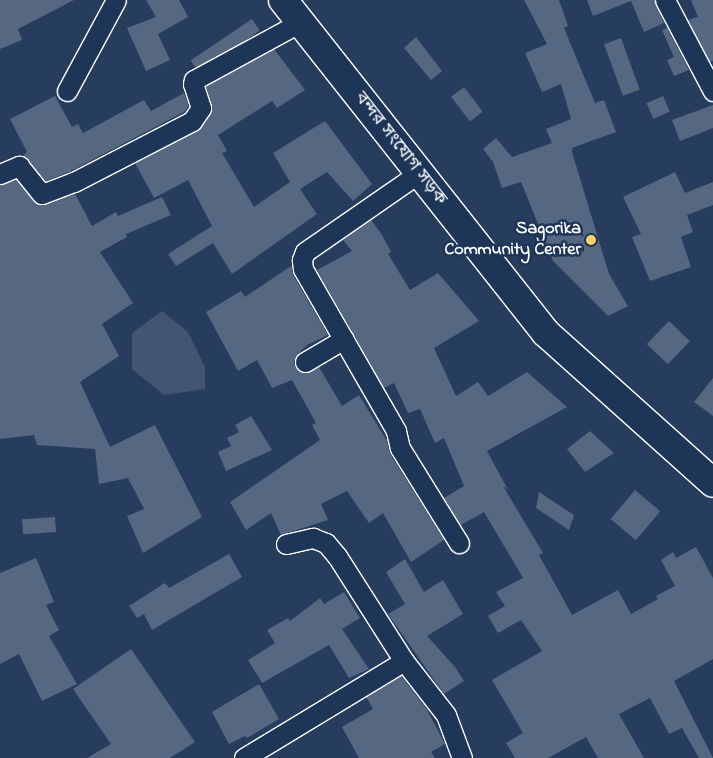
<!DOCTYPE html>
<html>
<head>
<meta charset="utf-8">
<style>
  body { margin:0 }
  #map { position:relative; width:713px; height:758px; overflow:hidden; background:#263d5e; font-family:"Indie Flower","Noto Sans Bengali",sans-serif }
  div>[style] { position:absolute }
  .green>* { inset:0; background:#425672 }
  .building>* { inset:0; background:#556781; transform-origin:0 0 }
  .roads { filter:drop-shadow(1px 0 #fff) drop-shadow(-1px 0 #fff) drop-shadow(0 1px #fff) drop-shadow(0 -1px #fff) }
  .minor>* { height:19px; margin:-9.5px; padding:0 9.5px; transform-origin:9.5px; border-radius:9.5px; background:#1d3557 }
  .trunk>* { height:28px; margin:-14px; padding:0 14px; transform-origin:14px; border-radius:14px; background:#1d3557 }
  .dots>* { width:14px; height:14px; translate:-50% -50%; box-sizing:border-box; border:2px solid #1d3557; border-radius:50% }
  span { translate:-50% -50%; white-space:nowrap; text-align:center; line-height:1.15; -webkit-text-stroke:5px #1d3557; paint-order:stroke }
  .street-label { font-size:18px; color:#fff }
  .poi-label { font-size:18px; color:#fff; font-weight:700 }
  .right { translate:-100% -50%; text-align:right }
</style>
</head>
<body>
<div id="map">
  <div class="green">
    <i style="clip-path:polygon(162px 311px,188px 332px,205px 367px,205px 389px,164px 395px,132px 369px,132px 333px)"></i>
  </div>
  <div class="building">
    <i style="clip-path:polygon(0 0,74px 0,18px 29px,22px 40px,0 49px)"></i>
    <i style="clip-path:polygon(146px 0,179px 0,188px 17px,158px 34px,170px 60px,146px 71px,127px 28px,156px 17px)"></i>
    <i style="clip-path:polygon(524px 0,559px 0,568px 26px,564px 28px,595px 103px,604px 100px,616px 132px,572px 148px,572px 152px,609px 274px,628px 306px,608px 316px,553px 261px,521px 182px,502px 188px,493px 162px,483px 149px,496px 138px,512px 157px,552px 143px,546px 129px,571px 119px,561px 84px,542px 92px,525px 53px,547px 44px)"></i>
    <i style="clip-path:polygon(587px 0,654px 0,664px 23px,644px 32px,631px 1px,593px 16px)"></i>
    <i style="clip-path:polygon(691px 0,713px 0,713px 61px,710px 62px,688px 20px,698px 17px)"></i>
    <i style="left:252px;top:19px;width:14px;height:74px;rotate:56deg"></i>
    <i style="clip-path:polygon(667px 28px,689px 70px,674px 76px,667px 60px,674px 57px,662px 30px)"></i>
    <i style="clip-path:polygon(416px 37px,442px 71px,431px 80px,404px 48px)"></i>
    <i style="left:621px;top:38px;width:55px;height:18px;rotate:70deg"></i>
    <i style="clip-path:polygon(274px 49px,305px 90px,277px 108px,272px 101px,218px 135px,227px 151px,222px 153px,254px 207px,290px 182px,273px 153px,325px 121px,372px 184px,353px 201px,327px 172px,300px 189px,317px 214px,232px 274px,213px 243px,176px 266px,168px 254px,212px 226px,188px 180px,154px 198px,135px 163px,201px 128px,212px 109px,206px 86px)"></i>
    <i style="left:464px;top:87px;width:31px;height:16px;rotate:53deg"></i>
    <i style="clip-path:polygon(184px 93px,189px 106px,184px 112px,69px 172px,46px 181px,23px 156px,27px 152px,10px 119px,55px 96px,72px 127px,78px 124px,83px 133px,144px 100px,151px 111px)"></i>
    <i style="left:663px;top:96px;width:17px;height:18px;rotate:66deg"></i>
    <i style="clip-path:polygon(713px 105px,713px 128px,680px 141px,672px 120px)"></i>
    <i style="clip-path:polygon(675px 172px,685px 193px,713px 182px,713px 205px,687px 215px,693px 232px,681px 237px,691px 267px,650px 281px,632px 237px,641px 234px,623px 197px)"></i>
    <i style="clip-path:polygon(16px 180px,40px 205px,75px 194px,92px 226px,116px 212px,118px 216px,162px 197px,171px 215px,126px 234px,127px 237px,100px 252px,133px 303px,102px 324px,119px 356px,80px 382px,110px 447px,155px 425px,202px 517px,143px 553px,127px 516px,144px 509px,128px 478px,99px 484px,95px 449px,37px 445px,34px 435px,0 439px,0 185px)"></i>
    <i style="clip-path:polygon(371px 220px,382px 235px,391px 252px,388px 254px,410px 290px,438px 273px,479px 321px,434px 348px,456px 396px,478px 382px,488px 396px,527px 372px,567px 407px,487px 451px,508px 490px,503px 486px,543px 553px,539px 555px,572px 615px,618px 590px,631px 614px,658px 599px,656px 596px,675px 586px,661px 560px,673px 552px,676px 558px,696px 547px,713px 578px,713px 659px,674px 681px,713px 758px,699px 758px,682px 728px,669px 734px,650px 698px,619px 714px,644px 758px,598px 758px,586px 737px,548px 758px,515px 758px,506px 743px,523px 733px,492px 680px,542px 651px,521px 620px,498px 633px,488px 616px,505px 606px,496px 592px,523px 578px,484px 512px,461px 525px,444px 498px,464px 486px,444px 438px,435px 443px,420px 409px,408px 413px,394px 383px,384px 388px,317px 270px,352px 251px,343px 240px)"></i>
    <i style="clip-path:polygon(291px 266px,293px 275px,328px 335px,307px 345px,299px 353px,294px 362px,295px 367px,306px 373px,319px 367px,342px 406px,359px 395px,387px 441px,390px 454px,444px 540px,411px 562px,383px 513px,369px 523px,347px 491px,321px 504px,328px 520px,281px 535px,271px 513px,246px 530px,230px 502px,320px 440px,312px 425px,316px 423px,292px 380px,272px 388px,257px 360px,238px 371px,206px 312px,241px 291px,245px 297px)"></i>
    <i style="left:669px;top:321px;width:29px;height:32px;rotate:44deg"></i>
    <i style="clip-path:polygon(713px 378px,713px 416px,694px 402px)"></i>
    <i style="clip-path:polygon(251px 416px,272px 450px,226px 471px,218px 452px,231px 446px,227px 438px,239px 432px,235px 425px)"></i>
    <i style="clip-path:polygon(590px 431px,614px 453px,585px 472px,567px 449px)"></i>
    <i style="left:635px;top:490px;width:33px;height:38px;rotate:40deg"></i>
    <i style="clip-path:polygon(539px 492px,574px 515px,569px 530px,536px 508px)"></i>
    <i style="left:55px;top:517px;width:15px;height:33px;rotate:86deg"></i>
    <i style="clip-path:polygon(229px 554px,242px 577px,152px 630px,144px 614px,137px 618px,129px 606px,165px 583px,169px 588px)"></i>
    <i style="clip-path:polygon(36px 558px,54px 602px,46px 605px,59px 630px,49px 636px,77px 684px,42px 701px,19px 654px,0 664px,0 573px)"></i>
    <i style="clip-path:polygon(405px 559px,424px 592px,443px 580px,463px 614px,427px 636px,455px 667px,464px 681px,444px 694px,388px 614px,405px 604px,386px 572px)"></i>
    <i style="clip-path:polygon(344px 592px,360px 618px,342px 629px,369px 669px,349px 678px,329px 645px,262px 683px,248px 660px,275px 643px,267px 630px,288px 618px,290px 621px,320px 598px,324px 604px)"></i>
    <i style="clip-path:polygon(131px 649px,195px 742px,170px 758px,87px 758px,111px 744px,73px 689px)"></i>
    <i style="clip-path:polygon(401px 676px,426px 708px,445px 744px,431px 752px,435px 758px,359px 758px,342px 727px,373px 709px,366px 697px)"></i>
    <i style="clip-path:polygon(259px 684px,279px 719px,247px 738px,245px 736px,229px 744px,212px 712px)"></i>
  </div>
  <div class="roads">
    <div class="minor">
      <i style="left:665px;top:0;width:103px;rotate:62.2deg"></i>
      <i style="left:67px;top:91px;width:103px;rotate:-61.7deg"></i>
      <i style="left:419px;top:173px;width:139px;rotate:145.3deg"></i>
      <i style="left:305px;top:252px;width:9px;rotate:111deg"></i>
      <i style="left:302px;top:260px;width:9px;rotate:84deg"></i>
      <i style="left:303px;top:269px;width:187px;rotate:60.1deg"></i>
      <i style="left:396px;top:431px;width:17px;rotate:77deg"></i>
      <i style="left:400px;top:448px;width:112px;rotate:58.2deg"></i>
      <i style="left:0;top:174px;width:21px;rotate:-23deg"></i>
      <i style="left:19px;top:166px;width:36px;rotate:51deg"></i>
      <i style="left:42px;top:194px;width:34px;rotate:-21deg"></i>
      <i style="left:74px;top:182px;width:133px;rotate:-27.3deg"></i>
      <i style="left:192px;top:121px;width:16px;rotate:-55deg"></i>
      <i style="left:201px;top:108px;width:25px;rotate:-108deg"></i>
      <i style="left:193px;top:84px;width:4px;rotate:-76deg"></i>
      <i style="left:194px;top:80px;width:122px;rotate:-28.5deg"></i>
      <i style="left:305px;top:362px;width:45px;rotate:-30.5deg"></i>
      <i style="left:286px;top:544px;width:28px;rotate:-13deg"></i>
      <i style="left:313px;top:538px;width:14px;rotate:21deg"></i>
      <i style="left:326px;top:543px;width:17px;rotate:50deg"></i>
      <i style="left:337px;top:556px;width:125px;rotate:57.5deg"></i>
      <i style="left:404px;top:661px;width:68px;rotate:52.1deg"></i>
      <i style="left:446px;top:715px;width:46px;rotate:69.6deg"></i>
      <i style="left:244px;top:758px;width:187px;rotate:-31.2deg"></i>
    </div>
    <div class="trunk">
      <i style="left:283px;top:0;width:424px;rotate:51.7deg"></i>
      <i style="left:546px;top:333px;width:224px;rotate:41.9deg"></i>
    </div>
  </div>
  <div class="dots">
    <i style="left:591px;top:240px;background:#ffd166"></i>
  </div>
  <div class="street-label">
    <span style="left:400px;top:149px;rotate:52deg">বন্দর সংযোগ সড়ক</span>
  </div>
  <div class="poi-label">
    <span class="right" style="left:581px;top:240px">Sagorika<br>Community Center</span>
  </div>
</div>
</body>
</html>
